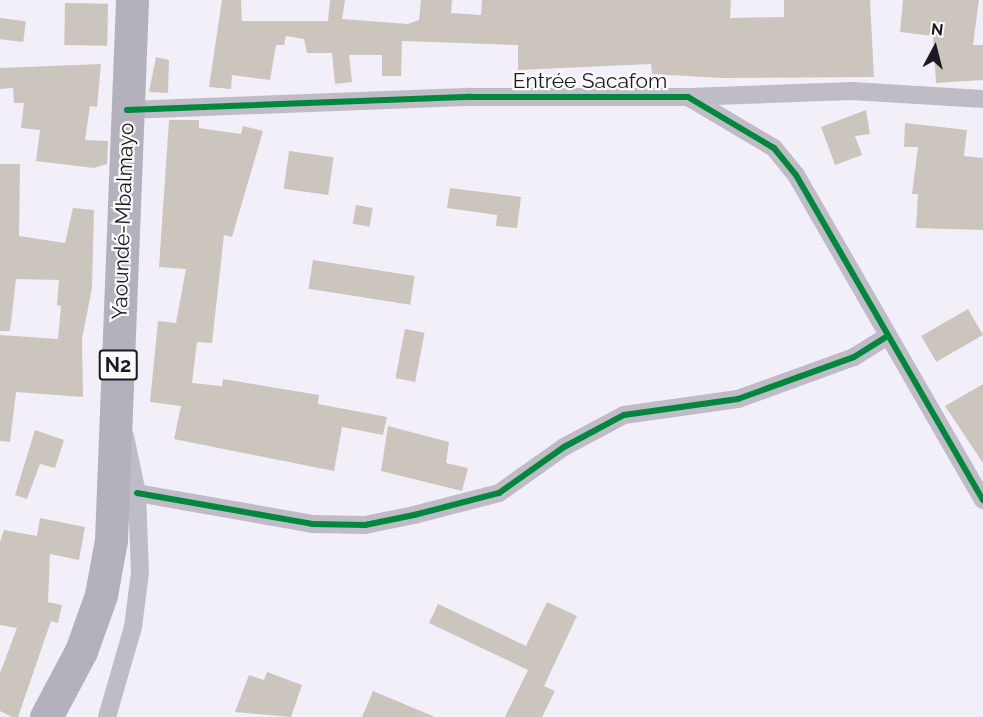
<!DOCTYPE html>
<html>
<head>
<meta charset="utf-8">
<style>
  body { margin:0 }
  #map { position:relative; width:983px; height:717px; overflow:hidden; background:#f2eff9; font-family:Raleway,sans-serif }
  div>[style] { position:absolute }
  .building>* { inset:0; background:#ccc5be; transform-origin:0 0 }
  .street>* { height:18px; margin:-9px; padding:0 9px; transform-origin:9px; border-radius:9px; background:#bfbcc5 }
  .highway>* { height:33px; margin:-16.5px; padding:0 16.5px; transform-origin:16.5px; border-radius:16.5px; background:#b4b0bc }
  .cycleway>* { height:6px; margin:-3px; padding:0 3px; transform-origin:3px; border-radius:3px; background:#00873e }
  span { translate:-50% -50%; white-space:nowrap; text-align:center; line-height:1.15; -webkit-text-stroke:4.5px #fbfbfb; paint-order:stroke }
  .shield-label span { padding:2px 4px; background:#fbfbfb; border:2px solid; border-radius:4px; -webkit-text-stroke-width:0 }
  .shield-label { font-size:20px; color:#1d1924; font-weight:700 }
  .street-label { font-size:21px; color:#1d1924 }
  .north { position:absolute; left:905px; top:18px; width:60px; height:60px; -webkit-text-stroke:4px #fbfbfb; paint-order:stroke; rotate:7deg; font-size:16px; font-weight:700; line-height:24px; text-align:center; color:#1d1924 }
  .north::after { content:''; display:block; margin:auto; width:21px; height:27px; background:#1d1924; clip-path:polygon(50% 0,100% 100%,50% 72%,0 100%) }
</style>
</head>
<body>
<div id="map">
  <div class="building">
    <i style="clip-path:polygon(222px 0,241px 0,242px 21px,328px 21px,330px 0,345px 0,342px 19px,408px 24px,419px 20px,421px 0,452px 0,451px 13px,481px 15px,482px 0,731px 0,730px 18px,784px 17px,784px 0,870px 0,874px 77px,722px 78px,652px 74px,651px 64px,518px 70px,518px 45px,402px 41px,401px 76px,382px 76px,382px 55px,349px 55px,352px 82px,335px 84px,332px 53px,307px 53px,304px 39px,286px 36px,284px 45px,276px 45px,270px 80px,232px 75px,231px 89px,209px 87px)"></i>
    <i style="clip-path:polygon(903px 0,979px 0,973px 45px,983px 45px,983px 80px,936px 83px,933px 36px,900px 32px)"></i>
    <i style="left:65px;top:3px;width:43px;height:42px;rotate:1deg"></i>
    <i style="left:0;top:18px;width:26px;height:21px;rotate:7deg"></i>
    <i style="clip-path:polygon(156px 57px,169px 60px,168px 93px,149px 92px)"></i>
    <i style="clip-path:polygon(101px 64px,97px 107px,90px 106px,85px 140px,108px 141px,107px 164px,94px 168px,36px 161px,40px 130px,21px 128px,24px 103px,14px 103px,13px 88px,0 89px,0 68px)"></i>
    <i style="clip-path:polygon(866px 110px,870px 134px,855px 136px,862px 155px,835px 165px,821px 127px)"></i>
    <i style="clip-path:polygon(169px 120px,199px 120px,199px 128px,241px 134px,243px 126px,263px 131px,232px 237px,224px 235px,212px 343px,197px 342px,192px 383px,222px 386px,223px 379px,319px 395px,318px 404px,387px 417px,383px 435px,342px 427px,334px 471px,174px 439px,181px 406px,150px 402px,158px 321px,176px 323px,186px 269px,159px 267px)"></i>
    <i style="clip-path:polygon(905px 123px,967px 130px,964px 156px,983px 158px,983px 230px,916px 228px,918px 194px,912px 194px,918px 147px,904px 147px)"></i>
    <i style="left:289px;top:151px;width:45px;height:38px;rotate:8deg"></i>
    <i style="clip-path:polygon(0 164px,20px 164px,19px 236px,65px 243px,73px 208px,94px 210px,92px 288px,82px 339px,83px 397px,16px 392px,10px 442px,0 441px,0 335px,58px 339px,61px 306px,57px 305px,59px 280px,16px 279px,10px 331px,0 331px)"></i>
    <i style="clip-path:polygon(450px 188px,521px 197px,517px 228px,496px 226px,497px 215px,447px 208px)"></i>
    <i style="left:356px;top:205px;width:17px;height:19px;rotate:10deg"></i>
    <i style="left:313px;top:260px;width:103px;height:29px;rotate:9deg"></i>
    <i style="left:968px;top:309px;width:30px;height:54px;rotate:60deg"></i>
    <i style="left:405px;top:329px;width:20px;height:50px;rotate:11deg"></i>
    <i style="clip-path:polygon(983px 384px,983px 463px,945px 406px)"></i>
    <i style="clip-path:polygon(388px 426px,449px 442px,446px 463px,468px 468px,462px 491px,381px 471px)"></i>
    <i style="clip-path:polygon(35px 430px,64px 440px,55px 468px,40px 464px,27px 499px,15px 495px)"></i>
    <i style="clip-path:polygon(40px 518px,85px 527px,79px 560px,50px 554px,48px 602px,62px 605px,58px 623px,51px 621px,18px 717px,12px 717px,0 711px,0 673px,17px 628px,0 625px,0 542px,4px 530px,37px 536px)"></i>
    <i style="clip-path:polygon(547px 602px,577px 616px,544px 686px,555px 691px,542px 717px,505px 717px,528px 670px,429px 623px,438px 604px,526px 646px)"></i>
    <i style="clip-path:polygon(267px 672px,302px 685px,291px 717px,235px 712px,249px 675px,264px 680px)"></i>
    <i style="clip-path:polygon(373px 691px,435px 717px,362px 717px)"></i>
  </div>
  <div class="street">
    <i style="left:690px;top:97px;width:162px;rotate:-2.1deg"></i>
    <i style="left:852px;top:91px;width:131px;rotate:3.5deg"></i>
    <i style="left:127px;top:110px;width:344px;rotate:-2.2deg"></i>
    <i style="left:471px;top:97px;width:217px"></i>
    <i style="left:688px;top:97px;width:100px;rotate:30.7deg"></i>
    <i style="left:774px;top:148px;width:35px;rotate:51deg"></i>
    <i style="left:796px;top:175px;width:375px;rotate:60.1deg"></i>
    <i style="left:137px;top:493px;width:178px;rotate:10deg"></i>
    <i style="left:312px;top:524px;width:53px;rotate:1.1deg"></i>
    <i style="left:365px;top:525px;width:50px;rotate:-11.5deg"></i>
    <i style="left:414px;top:515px;width:88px;rotate:-14.5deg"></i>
    <i style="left:499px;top:493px;width:80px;rotate:-35.3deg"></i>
    <i style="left:564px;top:447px;width:68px;rotate:-28.1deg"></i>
    <i style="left:624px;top:415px;width:115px;rotate:-8deg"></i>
    <i style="left:738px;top:399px;width:123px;rotate:-19.9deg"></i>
    <i style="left:854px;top:357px;width:38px;rotate:-32deg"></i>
    <i style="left:107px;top:717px;width:94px;rotate:-73.9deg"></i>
    <i style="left:133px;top:627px;width:55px;rotate:-82.7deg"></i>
    <i style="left:140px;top:572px;width:79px;rotate:-92.2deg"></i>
    <i style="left:137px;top:493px;width:58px;rotate:-101.9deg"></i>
  </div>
  <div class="highway">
    <i style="left:46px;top:717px;width:75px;rotate:-62.1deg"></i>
    <i style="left:81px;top:651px;width:59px;rotate:-70.3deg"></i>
    <i style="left:101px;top:595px;width:56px;rotate:-79.7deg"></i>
    <i style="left:111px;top:540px;width:540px;rotate:-87.77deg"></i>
  </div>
  <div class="cycleway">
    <i style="left:127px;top:110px;width:344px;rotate:-2.2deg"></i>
    <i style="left:471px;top:97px;width:217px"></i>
    <i style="left:688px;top:97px;width:100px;rotate:30.7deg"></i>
    <i style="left:774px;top:148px;width:35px;rotate:51deg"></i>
    <i style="left:796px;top:175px;width:375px;rotate:60.1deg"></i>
    <i style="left:137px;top:493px;width:178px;rotate:10deg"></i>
    <i style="left:312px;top:524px;width:53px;rotate:1.1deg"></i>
    <i style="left:365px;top:525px;width:50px;rotate:-11.5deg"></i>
    <i style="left:414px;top:515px;width:88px;rotate:-14.5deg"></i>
    <i style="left:499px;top:493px;width:80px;rotate:-35.3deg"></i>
    <i style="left:564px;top:447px;width:68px;rotate:-28.1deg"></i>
    <i style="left:624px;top:415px;width:115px;rotate:-8deg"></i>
    <i style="left:738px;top:399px;width:123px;rotate:-19.9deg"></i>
    <i style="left:854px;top:357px;width:38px;rotate:-32deg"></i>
  </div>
  <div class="shield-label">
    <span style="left:118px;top:365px">N2</span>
  </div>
  <div class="street-label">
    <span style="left:590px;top:81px">Entrée Sacafom</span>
    <span style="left:123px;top:221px;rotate:-88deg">Yaoundé-Mbalmayo</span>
  </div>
  <div class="north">N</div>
</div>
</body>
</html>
